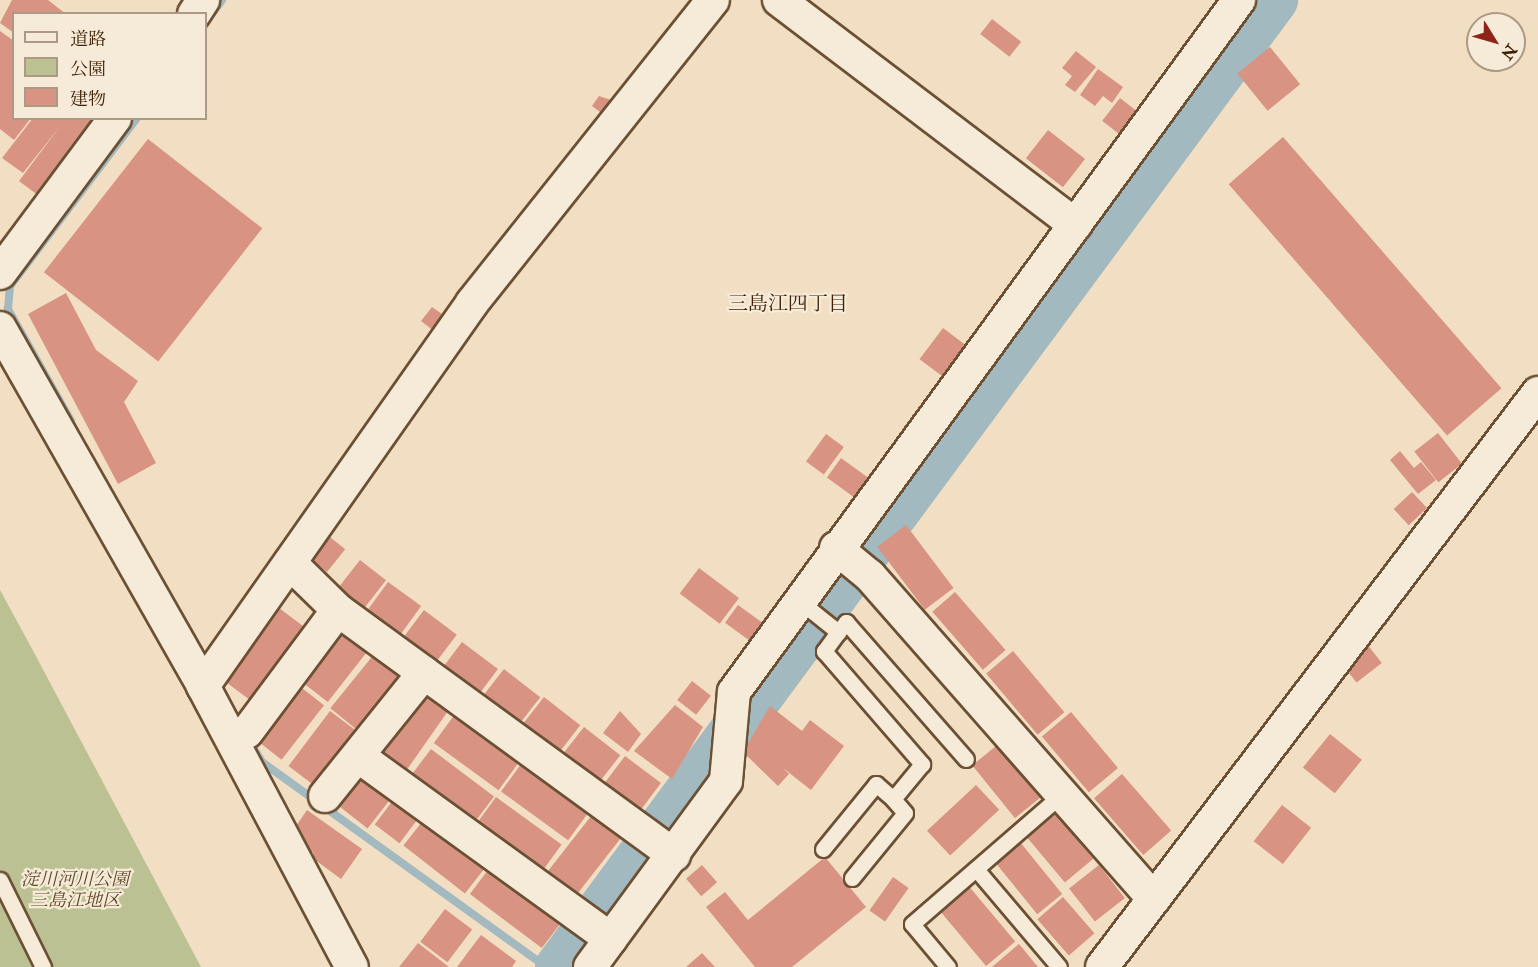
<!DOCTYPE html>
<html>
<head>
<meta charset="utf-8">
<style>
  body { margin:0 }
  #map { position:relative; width:1538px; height:967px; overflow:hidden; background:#f1dec3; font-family:"IM FELL Double Pica","Noto Serif JP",serif }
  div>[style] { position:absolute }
  .green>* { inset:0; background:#bcc193 }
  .stream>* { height:8px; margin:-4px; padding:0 4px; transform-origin:4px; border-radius:4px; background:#a1b9bf }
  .river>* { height:48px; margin:-24px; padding:0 24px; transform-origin:24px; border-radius:24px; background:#a1b9bf }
  .building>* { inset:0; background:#d89382; transform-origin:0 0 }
  .roads { filter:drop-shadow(2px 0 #6b5034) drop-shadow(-2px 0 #6b5034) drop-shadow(0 2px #6b5034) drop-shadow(0 -2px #6b5034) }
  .lane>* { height:15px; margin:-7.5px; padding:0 7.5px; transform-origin:7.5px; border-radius:7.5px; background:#f6ead8 }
  .street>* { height:32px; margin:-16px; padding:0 16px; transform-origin:16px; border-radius:16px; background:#f6ead8 }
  span { translate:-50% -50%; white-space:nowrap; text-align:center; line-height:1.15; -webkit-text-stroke:4.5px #f6ead8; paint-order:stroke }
  .park-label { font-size:18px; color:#5e4928; font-style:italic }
  .neighbourhood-label { font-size:20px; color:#3e2105 }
  .legend { position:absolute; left:12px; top:12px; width:195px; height:108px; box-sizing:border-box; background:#f6ead8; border:2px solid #ac9a84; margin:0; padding:8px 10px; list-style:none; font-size:18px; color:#3e2105 }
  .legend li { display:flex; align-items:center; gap:12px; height:30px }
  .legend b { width:30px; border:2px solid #ac9a84 }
  .north { position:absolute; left:1466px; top:12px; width:60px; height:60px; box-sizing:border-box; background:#f6ead8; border:2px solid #ac9a84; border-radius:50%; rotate:127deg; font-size:16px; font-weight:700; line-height:24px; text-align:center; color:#3e2105 }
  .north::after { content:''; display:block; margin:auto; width:21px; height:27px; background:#8f2418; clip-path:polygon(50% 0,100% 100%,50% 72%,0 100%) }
</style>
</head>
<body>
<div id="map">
  <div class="green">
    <i style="clip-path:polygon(0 590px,30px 645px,201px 967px,0 967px)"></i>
  </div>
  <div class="stream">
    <i style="left:209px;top:18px;width:22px;rotate:-54deg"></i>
    <i style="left:71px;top:421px;width:129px;rotate:-119.4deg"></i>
    <i style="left:8px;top:309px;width:23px;rotate:-85deg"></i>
    <i style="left:10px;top:286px;width:211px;rotate:-52.9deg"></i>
    <i style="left:248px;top:738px;width:28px;rotate:60deg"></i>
    <i style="left:262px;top:762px;width:350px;rotate:35.8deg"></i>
  </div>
  <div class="river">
    <i style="left:559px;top:967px;width:1203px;rotate:-53.52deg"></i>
  </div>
  <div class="building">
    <i style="clip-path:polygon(12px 0,48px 0,66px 14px,14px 14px,14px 33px,0 23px)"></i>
    <i style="left:992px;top:19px;width:37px;height:19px;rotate:38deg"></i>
    <i style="clip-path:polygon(0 31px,14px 41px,14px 118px,31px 118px,14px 140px,0 129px)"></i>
    <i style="left:1270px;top:47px;width:48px;height:42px;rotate:51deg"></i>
    <i style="clip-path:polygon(1076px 51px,1096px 67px,1075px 92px,1065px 85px,1072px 76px,1062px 68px)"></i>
    <i style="clip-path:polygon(1098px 69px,1123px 87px,1112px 103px,1103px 96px,1095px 106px,1080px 95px)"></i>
    <i style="clip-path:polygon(599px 96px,620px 103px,608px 118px,592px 106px)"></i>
    <i style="left:1120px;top:98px;width:28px;height:29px;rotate:38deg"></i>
    <i style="clip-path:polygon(33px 118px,103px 118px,43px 199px,19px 181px,61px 125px,23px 173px,2px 158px)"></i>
    <i style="left:1048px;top:130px;width:47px;height:36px;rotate:38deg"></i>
    <i style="left:1283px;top:137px;width:333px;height:72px;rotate:49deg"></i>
    <i style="left:148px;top:139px;width:145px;height:169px;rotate:38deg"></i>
    <i style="clip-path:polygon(66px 293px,96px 350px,138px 381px,124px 402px,156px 463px,118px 484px,28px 314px)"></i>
    <i style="clip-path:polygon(448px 306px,457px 313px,439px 335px,421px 321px,432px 307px,442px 314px)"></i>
    <i style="left:943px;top:328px;width:34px;height:39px;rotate:37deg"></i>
    <i style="left:1438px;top:433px;width:39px;height:30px;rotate:52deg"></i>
    <i style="left:826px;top:434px;width:22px;height:34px;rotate:36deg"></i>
    <i style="clip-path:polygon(1400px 451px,1414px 468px,1421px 462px,1436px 480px,1418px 494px,1390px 460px)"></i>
    <i style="left:841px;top:458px;width:37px;height:24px;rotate:36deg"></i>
    <i style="left:1412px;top:492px;width:22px;height:25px;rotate:47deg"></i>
    <i style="left:906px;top:525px;width:79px;height:36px;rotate:53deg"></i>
    <i style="left:325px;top:533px;width:26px;height:29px;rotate:39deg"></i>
    <i style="left:360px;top:560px;width:33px;height:39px;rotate:38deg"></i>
    <i style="left:699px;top:568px;width:50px;height:32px;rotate:37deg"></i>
    <i style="left:388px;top:582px;width:41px;height:36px;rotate:36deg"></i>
    <i style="left:955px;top:592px;width:77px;height:30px;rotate:49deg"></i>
    <i style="left:275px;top:605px;width:38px;height:91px;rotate:37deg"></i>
    <i style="left:738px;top:605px;width:31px;height:22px;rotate:36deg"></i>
    <i style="left:424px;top:610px;width:41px;height:34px;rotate:37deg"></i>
    <i style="left:343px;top:629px;width:33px;height:67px;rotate:38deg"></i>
    <i style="left:462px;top:642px;width:45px;height:29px;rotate:37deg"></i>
    <i style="left:1367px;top:644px;width:24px;height:32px;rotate:52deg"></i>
    <i style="left:1013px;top:651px;width:80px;height:35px;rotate:50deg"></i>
    <i style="left:375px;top:653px;width:38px;height:71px;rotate:39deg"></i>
    <i style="left:504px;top:669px;width:46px;height:33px;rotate:38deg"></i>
    <i style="left:692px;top:681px;width:24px;height:24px;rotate:38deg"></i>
    <i style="left:298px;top:685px;width:33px;height:69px;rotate:38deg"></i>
    <i style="left:421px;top:692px;width:33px;height:79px;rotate:35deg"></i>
    <i style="left:544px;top:697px;width:46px;height:35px;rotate:38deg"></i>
    <i style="clip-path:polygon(675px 705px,703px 727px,672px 779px,634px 751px)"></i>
    <i style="clip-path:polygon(770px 706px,802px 731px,810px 720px,844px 746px,811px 790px,783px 768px,789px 774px,778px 786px,743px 752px)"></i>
    <i style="left:330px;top:711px;width:36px;height:69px;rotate:37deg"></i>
    <i style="clip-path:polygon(620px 711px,641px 734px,628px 752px,603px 733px)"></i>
    <i style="left:1071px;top:712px;width:73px;height:38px;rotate:50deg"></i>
    <i style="left:455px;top:714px;width:80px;height:36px;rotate:36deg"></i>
    <i style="left:584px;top:727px;width:46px;height:33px;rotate:38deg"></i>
    <i style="left:1330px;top:734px;width:41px;height:43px;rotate:39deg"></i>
    <i style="left:1001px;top:742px;width:68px;height:37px;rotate:51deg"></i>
    <i style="left:431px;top:749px;width:79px;height:37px;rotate:37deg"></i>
    <i style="left:625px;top:756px;width:45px;height:37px;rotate:37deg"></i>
    <i style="left:521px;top:764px;width:83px;height:34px;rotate:36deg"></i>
    <i style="left:355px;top:773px;width:44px;height:36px;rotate:38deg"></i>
    <i style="left:1122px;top:774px;width:75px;height:37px;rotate:49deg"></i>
    <i style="left:976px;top:785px;width:34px;height:67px;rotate:47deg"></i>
    <i style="left:496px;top:797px;width:81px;height:35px;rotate:36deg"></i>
    <i style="left:394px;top:799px;width:31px;height:32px;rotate:37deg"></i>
    <i style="left:1282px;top:805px;width:37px;height:46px;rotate:38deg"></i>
    <i style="clip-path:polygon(307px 810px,362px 849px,341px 879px,314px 859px,313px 851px,311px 855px,297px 845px,303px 836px,294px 829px)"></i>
    <i style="left:595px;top:811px;width:37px;height:82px;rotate:38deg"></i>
    <i style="left:1054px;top:812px;width:61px;height:37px;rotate:50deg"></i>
    <i style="left:425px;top:818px;width:78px;height:35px;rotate:38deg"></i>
    <i style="left:1020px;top:842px;width:67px;height:32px;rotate:51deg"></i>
    <i style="clip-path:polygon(825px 857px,866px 907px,792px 967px,755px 967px,706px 907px,725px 892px,748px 920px)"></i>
    <i style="left:702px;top:865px;width:23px;height:21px;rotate:49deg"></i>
    <i style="left:1099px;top:865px;width:42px;height:38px;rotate:52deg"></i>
    <i style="left:491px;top:866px;width:90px;height:35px;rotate:37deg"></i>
    <i style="left:893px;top:877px;width:19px;height:41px;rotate:35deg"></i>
    <i style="left:967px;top:884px;width:75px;height:38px;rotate:50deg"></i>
    <i style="left:1063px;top:897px;width:48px;height:34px;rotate:49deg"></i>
    <i style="left:445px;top:909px;width:34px;height:41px;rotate:37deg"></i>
    <i style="clip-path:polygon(481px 935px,516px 961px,512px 967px,457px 967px)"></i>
    <i style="clip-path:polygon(418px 943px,449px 967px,399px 967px)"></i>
    <i style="clip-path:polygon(1019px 944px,1038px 967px,992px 967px)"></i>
    <i style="clip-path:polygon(702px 953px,715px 967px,686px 967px)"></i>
  </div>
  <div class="roads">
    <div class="lane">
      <i style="left:797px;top:599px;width:53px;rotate:38.8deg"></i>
      <i style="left:838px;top:632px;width:13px;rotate:-51deg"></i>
      <i style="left:846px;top:622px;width:182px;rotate:48.8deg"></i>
      <i style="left:838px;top:632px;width:24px;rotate:126deg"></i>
      <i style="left:824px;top:651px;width:150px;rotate:49.1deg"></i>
      <i style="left:922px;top:764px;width:45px;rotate:129.6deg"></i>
      <i style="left:893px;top:799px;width:18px;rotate:49deg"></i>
      <i style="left:905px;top:813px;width:84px;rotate:129.2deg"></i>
      <i style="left:823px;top:849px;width:84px;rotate:-50.8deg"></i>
      <i style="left:876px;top:784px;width:23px;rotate:41deg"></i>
      <i style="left:976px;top:869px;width:128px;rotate:49.7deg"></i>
      <i style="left:0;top:880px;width:97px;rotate:63.7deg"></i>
      <i style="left:948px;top:967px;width:56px;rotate:-129.9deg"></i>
      <i style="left:912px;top:924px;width:198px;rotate:-40.9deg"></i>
    </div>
    <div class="street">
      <i style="left:779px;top:0;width:372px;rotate:37.2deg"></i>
      <i style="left:194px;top:14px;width:17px;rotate:-57deg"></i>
      <i style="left:0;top:273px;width:193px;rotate:-53.4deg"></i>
      <i style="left:0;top:328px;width:412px;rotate:60.4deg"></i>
      <i style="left:203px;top:686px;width:318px;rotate:62.1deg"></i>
      <i style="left:836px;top:548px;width:44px;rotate:39.5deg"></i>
      <i style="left:870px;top:576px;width:430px;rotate:48.7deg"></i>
      <i style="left:290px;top:563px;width:67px;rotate:44.4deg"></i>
      <i style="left:338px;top:610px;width:416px;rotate:36.1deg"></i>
      <i style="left:203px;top:686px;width:468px;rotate:-54.9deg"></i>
      <i style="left:472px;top:303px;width:387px;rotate:-51.5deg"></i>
      <i style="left:247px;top:732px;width:152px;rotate:-53.3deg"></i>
      <i style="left:358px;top:756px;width:312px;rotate:35.9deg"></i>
      <i style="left:325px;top:796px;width:158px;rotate:-51.2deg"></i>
      <i style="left:590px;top:967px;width:230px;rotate:-53.8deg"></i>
      <i style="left:726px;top:781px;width:89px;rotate:-84.9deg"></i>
      <i style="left:734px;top:692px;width:857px;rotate:-53.88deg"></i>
      <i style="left:1102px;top:967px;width:721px;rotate:-52.78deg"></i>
    </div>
  </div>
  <div class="park-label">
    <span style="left:75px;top:891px">淀川河川公園<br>三島江地区</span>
  </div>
  <div class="neighbourhood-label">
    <span style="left:788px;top:303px">三島江四丁目</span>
  </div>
  <ul class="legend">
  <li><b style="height:8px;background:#f6ead8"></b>道路</li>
  <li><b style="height:16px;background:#bcc193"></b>公園</li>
  <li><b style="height:16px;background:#d89382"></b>建物</li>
  </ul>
  <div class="north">N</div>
</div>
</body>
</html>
